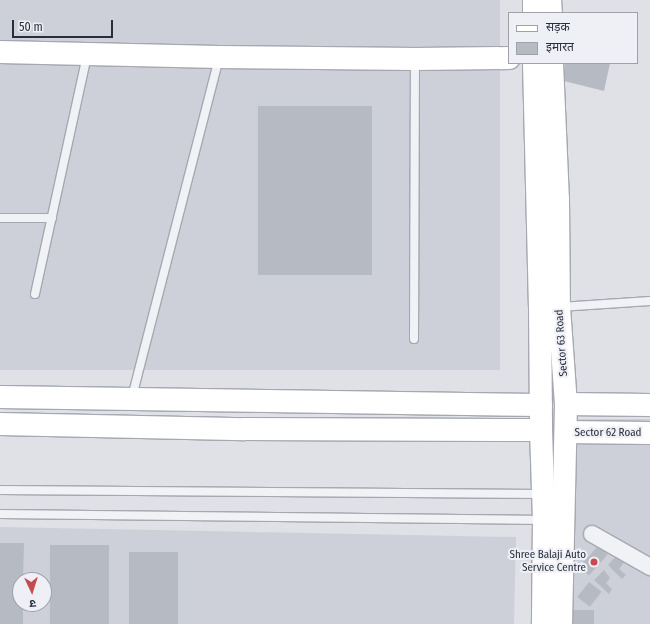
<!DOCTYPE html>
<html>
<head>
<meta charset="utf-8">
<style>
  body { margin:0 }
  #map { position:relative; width:650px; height:624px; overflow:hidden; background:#dfe1e7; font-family:"Fira Sans Condensed","Noto Sans Devanagari",sans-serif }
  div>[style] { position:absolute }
  .built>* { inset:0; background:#cdd0d9; transform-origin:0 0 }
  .building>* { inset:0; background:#b6bac3; transform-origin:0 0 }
  .roads { filter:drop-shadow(1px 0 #a5a8b1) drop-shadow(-1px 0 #a5a8b1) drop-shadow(0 1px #a5a8b1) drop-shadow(0 -1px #a5a8b1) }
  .lane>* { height:8px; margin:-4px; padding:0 4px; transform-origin:4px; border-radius:4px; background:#f1f2f5 }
  .street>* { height:16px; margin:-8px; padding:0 8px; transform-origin:8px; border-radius:8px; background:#f1f2f5 }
  .secondary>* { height:22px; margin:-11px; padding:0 11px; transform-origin:11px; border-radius:11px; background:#fff }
  .dots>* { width:11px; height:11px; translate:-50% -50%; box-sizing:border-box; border:2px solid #eef0f5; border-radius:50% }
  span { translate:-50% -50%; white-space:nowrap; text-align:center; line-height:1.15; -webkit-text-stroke:4px #eef0f5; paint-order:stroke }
  .street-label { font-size:11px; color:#292e3d }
  .poi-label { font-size:11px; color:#292e3d }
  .right { translate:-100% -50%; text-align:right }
  .legend { position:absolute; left:508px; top:12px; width:130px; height:52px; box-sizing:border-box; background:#eef0f5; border:1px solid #9fa2ab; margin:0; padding:5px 7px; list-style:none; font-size:12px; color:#292e3d }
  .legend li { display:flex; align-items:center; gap:8px; height:20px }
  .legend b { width:20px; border:1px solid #9fa2ab }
  .north { position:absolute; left:12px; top:572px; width:40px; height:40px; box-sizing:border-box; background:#eef0f5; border:1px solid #9fa2ab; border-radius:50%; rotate:176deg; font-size:11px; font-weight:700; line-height:16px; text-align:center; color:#292e3d }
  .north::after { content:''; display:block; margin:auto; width:14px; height:18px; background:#c34c50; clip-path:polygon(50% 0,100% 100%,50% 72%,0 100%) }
  .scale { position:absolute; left:12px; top:20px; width:101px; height:18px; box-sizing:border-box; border:2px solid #292e3d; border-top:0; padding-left:5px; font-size:12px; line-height:14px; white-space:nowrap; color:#292e3d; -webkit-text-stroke:3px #eef0f5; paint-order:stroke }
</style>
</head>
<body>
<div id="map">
  <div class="built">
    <i style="left:0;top:0;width:500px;height:370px"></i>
    <i style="left:560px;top:419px;width:90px;height:205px"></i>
    <i style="clip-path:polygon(evenodd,0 527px,516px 537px,514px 624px,0 624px,0 527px,20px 580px,44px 580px,44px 604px,20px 604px,20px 580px)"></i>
  </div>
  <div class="building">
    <i style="clip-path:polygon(565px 63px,610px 63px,604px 91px,564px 81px)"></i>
    <i style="left:258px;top:106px;width:114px;height:169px"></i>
    <i style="clip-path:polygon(0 543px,24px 543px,23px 580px,20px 580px,20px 604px,23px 604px,23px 624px,0 624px)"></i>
    <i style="left:50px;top:545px;width:59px;height:79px"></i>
    <i style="left:598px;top:546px;width:13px;height:28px;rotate:42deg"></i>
    <i style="left:129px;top:552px;width:49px;height:72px"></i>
    <i style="clip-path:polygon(617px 555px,625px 561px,619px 569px,626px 575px,622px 579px,608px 565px)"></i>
    <i style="clip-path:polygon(604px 570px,610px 578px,606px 583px,612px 589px,609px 594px,594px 580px)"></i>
    <i style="left:589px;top:582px;width:16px;height:19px;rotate:38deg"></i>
    <i style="left:572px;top:610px;width:22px;height:14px"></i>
  </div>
  <div class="roads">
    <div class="lane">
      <i style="left:0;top:218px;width:52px"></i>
      <i style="left:35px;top:294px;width:244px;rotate:-77.7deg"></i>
      <i style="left:560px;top:307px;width:90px;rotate:-3.8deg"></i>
      <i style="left:414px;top:339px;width:279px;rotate:-89.8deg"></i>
      <i style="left:132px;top:397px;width:350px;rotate:-75.6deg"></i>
      <i style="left:0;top:490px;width:543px;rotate:0.42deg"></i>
      <i style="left:0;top:514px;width:543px;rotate:0.63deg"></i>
    </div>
    <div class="street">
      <i style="left:592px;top:534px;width:67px;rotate:29.6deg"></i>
    </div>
    <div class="secondary">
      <i style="left:550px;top:0;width:13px;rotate:86deg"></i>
      <i style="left:534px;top:13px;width:13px;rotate:-90deg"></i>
      <i style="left:0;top:52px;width:219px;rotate:1.3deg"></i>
      <i style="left:219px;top:57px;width:196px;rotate:0.6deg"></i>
      <i style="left:415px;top:59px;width:94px;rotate:-0.6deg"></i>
      <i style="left:534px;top:63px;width:245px;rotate:88.6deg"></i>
      <i style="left:540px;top:308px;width:122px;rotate:89.5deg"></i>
      <i style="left:541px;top:430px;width:90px;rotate:88.1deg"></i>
      <i style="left:544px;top:520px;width:104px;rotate:90.6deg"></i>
      <i style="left:552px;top:63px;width:136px;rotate:87.5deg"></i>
      <i style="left:558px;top:199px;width:108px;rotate:89.5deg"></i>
      <i style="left:559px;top:307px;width:97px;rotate:85.9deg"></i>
      <i style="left:566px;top:404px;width:220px;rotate:91.3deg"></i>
      <i style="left:0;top:397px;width:541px;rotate:0.85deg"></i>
      <i style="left:566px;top:404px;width:84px;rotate:0.7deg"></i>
      <i style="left:0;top:424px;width:245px;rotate:1.2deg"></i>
      <i style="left:245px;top:429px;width:296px;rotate:0.2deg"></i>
      <i style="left:566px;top:432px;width:84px;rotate:0.7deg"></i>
    </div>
  </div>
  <div class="dots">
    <i style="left:594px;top:562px;background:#c34c50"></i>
  </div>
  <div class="street-label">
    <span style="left:562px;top:343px;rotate:-94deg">Sector 63 Road</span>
    <span style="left:608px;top:433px">Sector 62 Road</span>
  </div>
  <div class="poi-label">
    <span class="right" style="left:586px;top:562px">Shree Balaji Auto<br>Service Centre</span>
  </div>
  <ul class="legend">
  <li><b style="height:5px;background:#fff"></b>सड़क</li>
  <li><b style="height:11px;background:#b6bac3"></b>इमारत</li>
  </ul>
  <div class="north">उ</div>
  <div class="scale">50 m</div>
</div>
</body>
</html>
